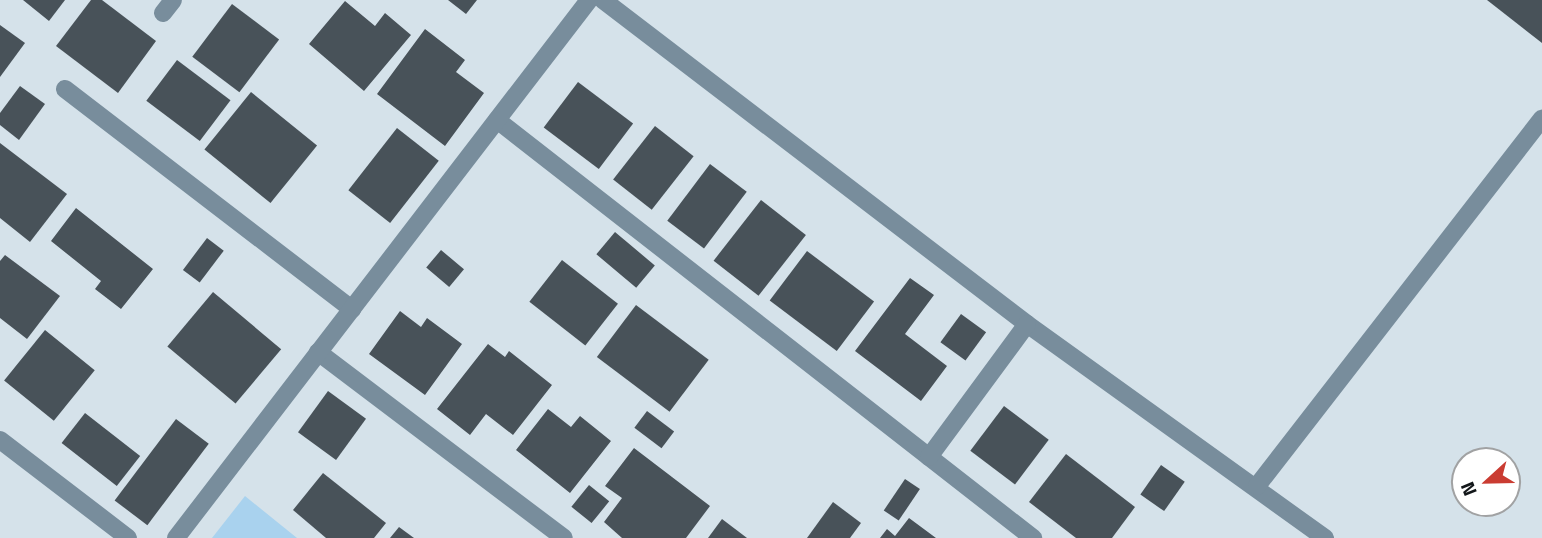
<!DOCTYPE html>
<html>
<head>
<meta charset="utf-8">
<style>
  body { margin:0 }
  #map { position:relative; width:1542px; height:538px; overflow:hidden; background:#d5e2ea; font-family:"Titillium Web",sans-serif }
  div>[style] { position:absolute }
  .green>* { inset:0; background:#a9d2ee }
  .building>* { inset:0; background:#485259; transform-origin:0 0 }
  .service>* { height:18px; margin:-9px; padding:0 9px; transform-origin:9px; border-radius:9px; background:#788d9c }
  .minor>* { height:18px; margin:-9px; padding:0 9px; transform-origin:9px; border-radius:9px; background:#788d9c }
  span { translate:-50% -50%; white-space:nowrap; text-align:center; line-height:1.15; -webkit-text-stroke:7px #fff; paint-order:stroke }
  .north { position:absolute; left:1451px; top:447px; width:70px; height:70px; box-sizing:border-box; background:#fff; border:2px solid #a1a2a3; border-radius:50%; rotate:248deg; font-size:19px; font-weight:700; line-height:28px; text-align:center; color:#13171a }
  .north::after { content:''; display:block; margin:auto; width:24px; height:32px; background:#ca3c32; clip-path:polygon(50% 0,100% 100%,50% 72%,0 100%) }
</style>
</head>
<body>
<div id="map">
  <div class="green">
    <i style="clip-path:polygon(245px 496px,297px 538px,212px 538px)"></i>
  </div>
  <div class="building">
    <i style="clip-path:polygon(23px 0,65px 0,49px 21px)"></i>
    <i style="clip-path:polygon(91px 0,102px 0,156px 41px,118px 93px,56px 46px)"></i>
    <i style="clip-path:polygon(448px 0,477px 0,466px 14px)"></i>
    <i style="clip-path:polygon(1487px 0,1542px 0,1542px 43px)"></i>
    <i style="clip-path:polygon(345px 1px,375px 26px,385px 13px,411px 35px,364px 91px,309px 44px)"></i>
    <i style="left:232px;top:4px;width:59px;height:66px;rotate:37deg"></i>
    <i style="clip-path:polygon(0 25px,25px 43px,0 77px)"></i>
    <i style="clip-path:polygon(425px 29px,465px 60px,456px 72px,484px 93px,445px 146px,377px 94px)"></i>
    <i style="left:177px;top:60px;width:67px;height:51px;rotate:37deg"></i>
    <i style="left:578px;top:82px;width:69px;height:57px;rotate:37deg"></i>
    <i style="clip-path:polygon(20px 86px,45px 104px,19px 140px,0 125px,0 113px)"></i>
    <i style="left:251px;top:92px;width:85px;height:74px;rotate:39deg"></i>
    <i style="left:655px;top:126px;width:49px;height:68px;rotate:38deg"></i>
    <i style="left:397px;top:128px;width:53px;height:79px;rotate:38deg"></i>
    <i style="clip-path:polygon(0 143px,67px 194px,30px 242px,0 218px)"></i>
    <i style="left:710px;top:164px;width:46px;height:71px;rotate:37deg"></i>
    <i style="left:761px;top:200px;width:57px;height:77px;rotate:38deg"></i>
    <i style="clip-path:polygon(76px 208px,153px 269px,121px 309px,95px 289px,101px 281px,51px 241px)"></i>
    <i style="left:615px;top:232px;width:52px;height:29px;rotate:40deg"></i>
    <i style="left:207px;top:238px;width:21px;height:40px;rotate:37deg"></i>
    <i style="left:441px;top:250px;width:30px;height:23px;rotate:40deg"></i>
    <i style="left:807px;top:251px;width:84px;height:62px;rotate:37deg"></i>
    <i style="clip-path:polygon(5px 255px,60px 296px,27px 339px,0 318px,0 261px)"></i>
    <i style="left:562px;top:260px;width:71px;height:53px;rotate:38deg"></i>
    <i style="clip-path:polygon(910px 278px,934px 295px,905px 334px,947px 366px,921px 401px,855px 351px)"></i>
    <i style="left:213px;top:292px;width:89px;height:71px;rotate:40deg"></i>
    <i style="left:636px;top:305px;width:91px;height:65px;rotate:37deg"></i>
    <i style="clip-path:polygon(400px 311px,421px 327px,427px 318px,462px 344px,425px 395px,369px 354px)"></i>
    <i style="left:961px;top:314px;width:31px;height:35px;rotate:36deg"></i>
    <i style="left:45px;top:330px;width:64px;height:65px;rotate:39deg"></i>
    <i style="clip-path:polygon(488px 344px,505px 357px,509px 351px,552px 385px,513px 435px,486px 414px,470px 435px,437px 409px)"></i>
    <i style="left:328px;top:391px;width:47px;height:51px;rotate:36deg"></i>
    <i style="left:1004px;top:406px;width:56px;height:56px;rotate:37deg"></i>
    <i style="clip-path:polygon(548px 409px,571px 427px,580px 416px,611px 441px,570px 493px,516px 450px)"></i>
    <i style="left:647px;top:411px;width:34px;height:21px;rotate:37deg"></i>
    <i style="left:85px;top:413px;width:70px;height:38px;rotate:38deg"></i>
    <i style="left:176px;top:419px;width:41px;height:102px;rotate:37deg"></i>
    <i style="clip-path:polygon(634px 448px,710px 506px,686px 538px,622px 538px,604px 522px,622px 498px,605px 486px)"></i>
    <i style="clip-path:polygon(1066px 454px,1135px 507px,1112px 538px,1076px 538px,1029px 502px)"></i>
    <i style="left:1161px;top:465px;width:29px;height:36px;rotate:35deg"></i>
    <i style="clip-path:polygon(323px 473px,386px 523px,374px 538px,326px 538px,293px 510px)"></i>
    <i style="left:905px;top:479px;width:18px;height:38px;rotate:34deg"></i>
    <i style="left:589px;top:485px;width:26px;height:28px;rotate:39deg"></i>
    <i style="clip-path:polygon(833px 502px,861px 523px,850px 538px,807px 538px)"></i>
    <i style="clip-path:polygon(909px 518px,936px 538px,880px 538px,887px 529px,895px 536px)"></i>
    <i style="clip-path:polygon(722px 519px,747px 538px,708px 538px)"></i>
    <i style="clip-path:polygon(399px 527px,414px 538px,390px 538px)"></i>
  </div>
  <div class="service">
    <i style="left:163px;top:13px;width:16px;rotate:-52deg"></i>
  </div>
  <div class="minor">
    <i style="left:603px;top:0;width:534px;rotate:37.39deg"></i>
    <i style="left:1027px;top:324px;width:367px;rotate:35.7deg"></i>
    <i style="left:65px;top:89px;width:362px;rotate:37.5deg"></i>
    <i style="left:497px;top:120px;width:680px;rotate:37.95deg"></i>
    <i style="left:318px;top:352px;width:308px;rotate:37.1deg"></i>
    <i style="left:0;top:440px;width:161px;rotate:37.4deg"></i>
    <i style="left:929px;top:457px;width:165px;rotate:-53.6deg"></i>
    <i style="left:1257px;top:486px;width:465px;rotate:-52.2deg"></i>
    <i style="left:176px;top:538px;width:678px;rotate:-52.49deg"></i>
  </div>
  <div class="north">N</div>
</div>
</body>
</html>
